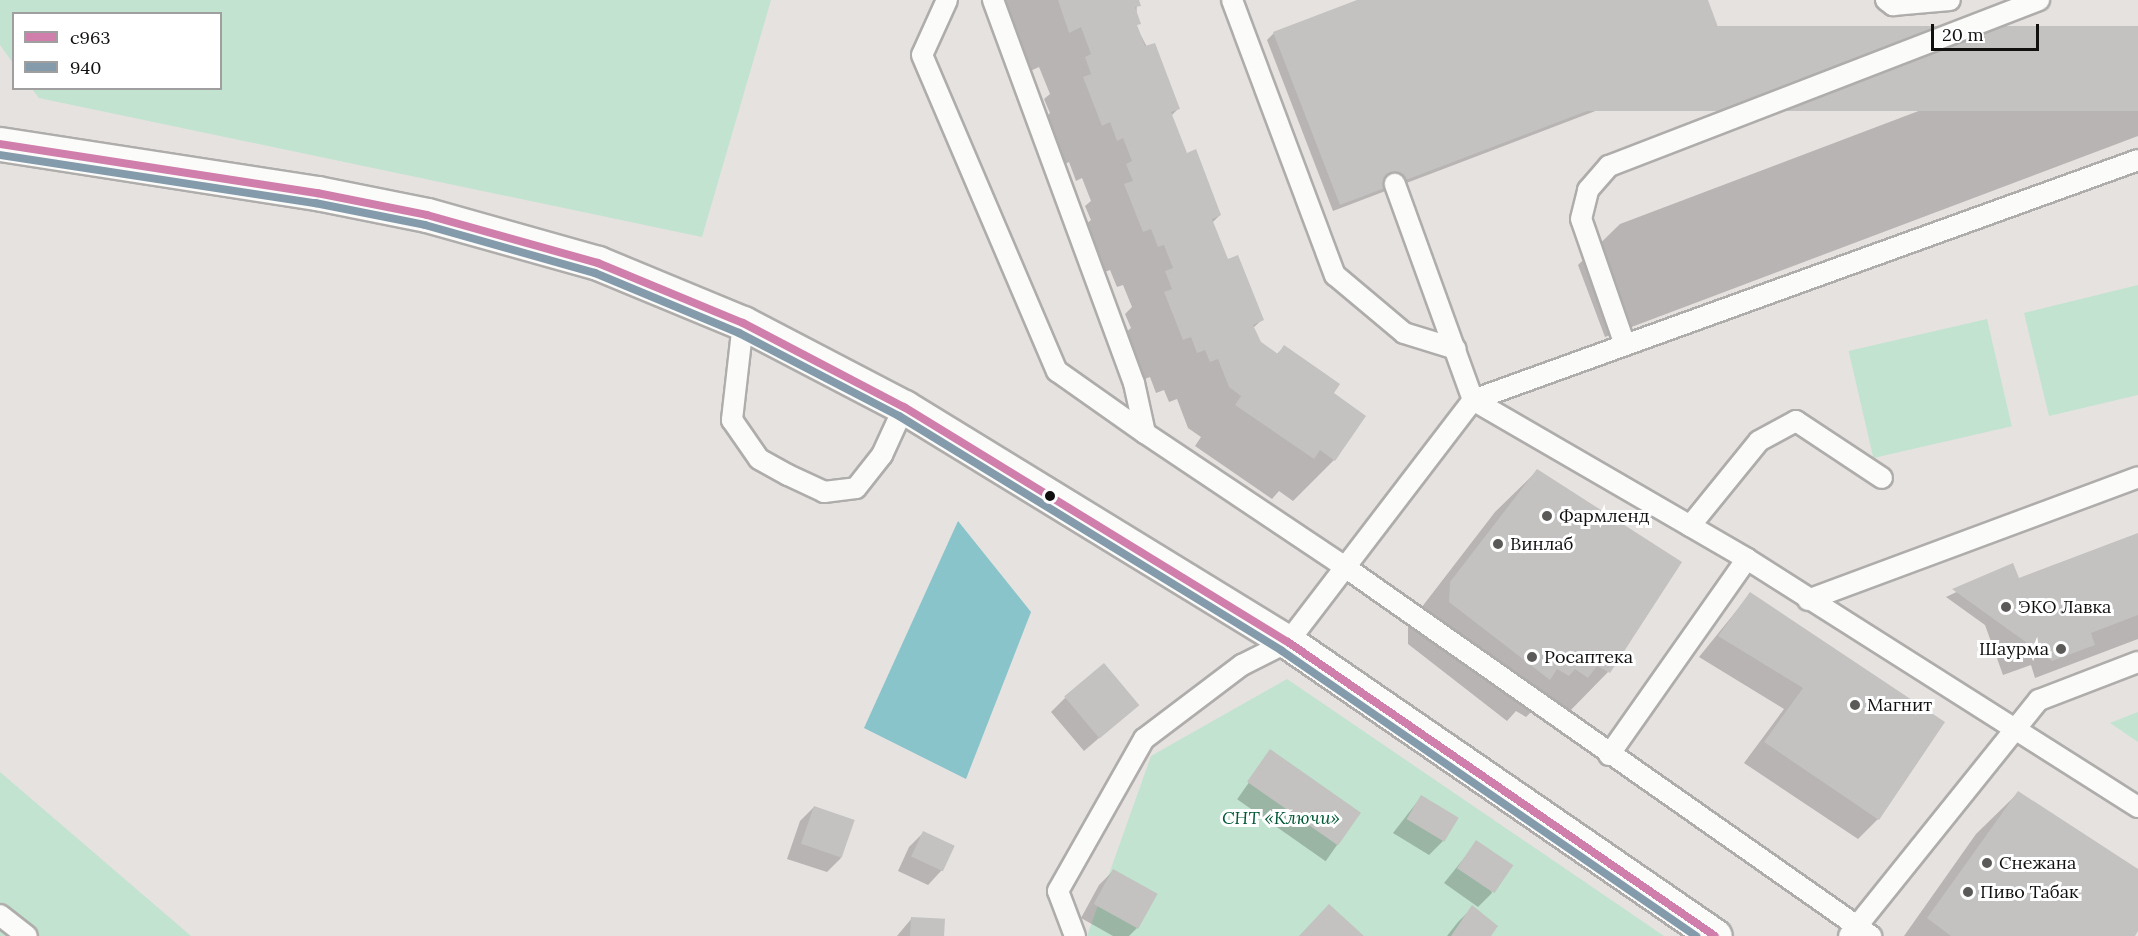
<!DOCTYPE html>
<html>
<head>
<meta charset="utf-8">
<style>
  body { margin:0 }
  #map { position:relative; width:2138px; height:936px; overflow:hidden; background:#e5e2e0; font-family:Lora,serif }
  div>[style] { position:absolute }
  .green>* { inset:0; background:#c2e3cf; transform-origin:0 0 }
  .water>* { inset:0; background:#88c4ca }
  .shadow>* { inset:0; background:#0003; transform-origin:0 0 }
  .building>* { inset:0; background:#c3c2c0; transform-origin:0 0 }
  .roads { filter:drop-shadow(2px 0 #afadab) drop-shadow(-2px 0 #afadab) drop-shadow(0 2px #afadab) drop-shadow(0 -2px #afadab) }
  .lane>* { height:20px; margin:-10px; padding:0 10px; transform-origin:10px; border-radius:10px; background:#fbfbfa }
  .secondary>* { height:33px; margin:-16.5px; padding:0 16.5px; transform-origin:16.5px; border-radius:16.5px; background:#fbfbfa }
  .bus-1>* { height:8px; margin:-4px; padding:0 4px; transform-origin:4px; border-radius:4px; background:#d07eab }
  .bus-2>* { height:8px; margin:-4px; padding:0 4px; transform-origin:4px; border-radius:4px; background:#849bab }
  .dots>* { width:16px; height:16px; translate:-50% -50%; box-sizing:border-box; border:3px solid #fff; border-radius:50% }
  span { translate:-50% -50%; white-space:nowrap; text-align:center; line-height:1.15; -webkit-text-stroke:6px #fff; paint-order:stroke }
  .poi-label { font-size:18px; color:#12100f }
  .left { translate:0 -50%; text-align:left }
  .right { translate:-100% -50%; text-align:right }
  .park-label { font-size:18px; color:#025837; font-style:italic }
  .legend { position:absolute; left:12px; top:12px; width:210px; height:78px; box-sizing:border-box; background:#fff; border:2px solid #a09f9f; margin:0; padding:8px 10px; list-style:none; font-size:18px; color:#12100f }
  .legend li { display:flex; align-items:center; gap:12px; height:30px }
  .legend b { width:30px; border:2px solid #a09f9f }
  .scale { position:absolute; left:1931px; top:24px; width:108px; height:27px; box-sizing:border-box; border:3px solid #12100f; border-top:0; padding-left:8px; font-size:18px; line-height:21px; white-space:nowrap; color:#12100f; -webkit-text-stroke:4px #fff; paint-order:stroke }
</style>
</head>
<body>
<div id="map">
  <div class="green">
    <i style="clip-path:polygon(0 0,771px 0,702px 237px,39px 98px,32px 89px,220px 88px,220px 14px,14px 14px,13px 63px,0 45px)"></i>
    <i style="clip-path:polygon(2138px 285px,2138px 395px,2049px 416px,2024px 313px)"></i>
    <i style="left:1987px;top:319px;width:110px;height:142px;rotate:77deg"></i>
    <i style="clip-path:polygon(1287px 679px,1664px 936px,1087px 936px,1151px 756px)"></i>
    <i style="clip-path:polygon(2138px 712px,2138px 742px,2110px 723px)"></i>
    <i style="clip-path:polygon(0 772px,191px 936px,0 936px)"></i>
  </div>
  <div class="water">
    <i style="clip-path:polygon(958px 521px,1031px 612px,966px 779px,864px 728px)"></i>
  </div>
  <div class="shadow">
    <i style="clip-path:polygon(1003px 0,1137px 0,1136px 26px,1179px 108px,1171px 116px,1186px 155px,1220px 215px,1212px 223px,1227px 261px,1263px 319px,1253px 328px,1260px 343px,1276px 355px,1284px 347px,1332px 394px,1334px 460px,1293px 501px,1279px 491px,1272px 499px,1195px 446px,1201px 437px,1188px 428px,1177px 399px,1169px 402px,1164px 390px,1156px 393px,1150px 377px,1142px 380px,1124px 334px,1131px 328px,1125px 314px,1132px 307px,1123px 285px,1117px 287px,1110px 270px,1102px 273px,1084px 226px,1091px 220px,1085px 206px,1091px 201px,1082px 178px,1076px 181px,1069px 162px,1061px 166px,1043px 120px,1050px 113px,1044px 99px,1050px 94px,1039px 67px,1028px 72px)"></i>
    <i style="clip-path:polygon(1362px 0,1706px 0,1728px 56px,1721px 63px,1333px 211px,1267px 40px,1274px 33px)"></i>
    <i style="clip-path:polygon(2138px 28px,2138px 136px,1605px 337px,1578px 265px,1620px 224px)"></i>
    <i style="clip-path:polygon(1537px 471px,1608px 672px,1567px 714px,1533px 710px,1526px 717px,1516px 711px,1507px 721px,1408px 644px,1408px 625px,1495px 512px)"></i>
    <i style="clip-path:polygon(2138px 535px,2138px 639px,2035px 678px,2031px 665px,2003px 675px,1985px 625px,1946px 597px,2013px 565px,2018px 580px)"></i>
    <i style="clip-path:polygon(1750px 594px,1878px 819px,1858px 839px,1744px 763px,1784px 709px,1699px 657px)"></i>
    <i style="clip-path:polygon(1065px 698px,1137px 705px,1084px 751px,1051px 712px)"></i>
    <i style="left:1271px;top:751px;width:108px;height:59px;rotate:35deg"></i>
    <i style="clip-path:polygon(2018px 793px,2138px 872px,2138px 929px,2133px 936px,1904px 936px,1976px 834px)"></i>
    <i style="clip-path:polygon(1421px 797px,1443px 841px,1429px 855px,1393px 833px)"></i>
    <i style="clip-path:polygon(814px 807px,841px 858px,827px 872px,787px 859px,800px 821px)"></i>
    <i style="clip-path:polygon(923px 833px,953px 846px,942px 870px,928px 885px,898px 871px,909px 847px)"></i>
    <i style="clip-path:polygon(1477px 842px,1492px 893px,1478px 907px,1444px 883px)"></i>
    <i style="clip-path:polygon(1113px 871px,1137px 928px,1129px 936px,1113px 936px,1081px 918px,1099px 885px)"></i>
    <i style="clip-path:polygon(1473px 907px,1489px 936px,1447px 936px,1458px 922px)"></i>
    <i style="clip-path:polygon(912px 918px,942px 936px,897px 936px)"></i>
  </div>
  <div class="building">
    <i style="clip-path:polygon(1058px 0,1139px 0,1141px 6px,1135px 7px,1141px 24px,1137px 25px,1145px 46px,1155px 43px,1180px 109px,1171px 112px,1187px 153px,1196px 149px,1221px 215px,1212px 219px,1228px 259px,1238px 255px,1264px 320px,1253px 325px,1261px 342px,1278px 354px,1284px 345px,1340px 384px,1334px 393px,1366px 416px,1335px 461px,1320px 450px,1314px 459px,1235px 405px,1241px 396px,1229px 387px,1218px 359px,1210px 362px,1205px 350px,1197px 353px,1191px 337px,1183px 340px,1164px 292px,1172px 289px,1165px 271px,1173px 268px,1164px 245px,1158px 247px,1151px 229px,1143px 232px,1124px 184px,1133px 181px,1126px 164px,1132px 161px,1123px 138px,1117px 141px,1110px 122px,1102px 126px,1083px 77px,1091px 74px,1085px 57px,1091px 54px,1081px 27px,1069px 33px)"></i>
    <i style="clip-path:polygon(1357px 0,1708px 0,1729px 57px,1340px 205px,1273px 32px)"></i>
    <i style="left:2138px;top:26px;width:85px;height:555px;rotate:90deg"></i>
    <i style="clip-path:polygon(1537px 469px,1682px 562px,1610px 673px,1597px 666px,1588px 678px,1575px 669px,1569px 676px,1557px 669px,1550px 680px,1449px 602px,1450px 582px)"></i>
    <i style="clip-path:polygon(2138px 533px,2138px 615px,2091px 633px,2095px 645px,2052px 661px,1952px 589px,2013px 563px,2019px 578px)"></i>
    <i style="clip-path:polygon(1750px 592px,1945px 722px,1879px 820px,1764px 742px,1803px 688px,1718px 636px)"></i>
    <i style="left:1104px;top:663px;width:55px;height:52px;rotate:50deg"></i>
    <i style="left:1270px;top:749px;width:111px;height:40px;rotate:35deg"></i>
    <i style="clip-path:polygon(2018px 791px,2138px 869px,2138px 931px,2135px 936px,1951px 936px,1927px 918px)"></i>
    <i style="left:1421px;top:795px;width:44px;height:28px;rotate:31deg"></i>
    <i style="left:814px;top:806px;width:43px;height:40px;rotate:19deg"></i>
    <i style="left:923px;top:831px;width:35px;height:28px;rotate:25deg"></i>
    <i style="left:1476px;top:840px;width:45px;height:34px;rotate:34deg"></i>
    <i style="left:1113px;top:869px;width:51px;height:40px;rotate:29deg"></i>
    <i style="clip-path:polygon(1329px 904px,1364px 936px,1299px 936px)"></i>
    <i style="clip-path:polygon(1472px 905px,1498px 926px,1491px 936px,1451px 936px)"></i>
    <i style="left:911px;top:917px;width:34px;height:19px;rotate:3deg"></i>
  </div>
  <div class="roads">
    <div class="lane">
      <i style="left:947px;top:0;width:60px;rotate:114.4deg"></i>
      <i style="left:922px;top:55px;width:344px;rotate:66.9deg"></i>
      <i style="left:1057px;top:371px;width:108px;rotate:35.2deg"></i>
      <i style="left:993px;top:0;width:408px;rotate:69.8deg"></i>
      <i style="left:1134px;top:383px;width:51px;rotate:77.6deg"></i>
      <i style="left:1145px;top:433px;width:241px;rotate:33.8deg"></i>
      <i style="left:1345px;top:567px;width:643px;rotate:35.05deg"></i>
      <i style="left:1232px;top:0;width:294px;rotate:69.5deg"></i>
      <i style="left:1335px;top:275px;width:90px;rotate:40deg"></i>
      <i style="left:1404px;top:333px;width:54px;rotate:17.1deg"></i>
      <i style="left:1886px;top:0;width:9px;rotate:36deg"></i>
      <i style="left:1893px;top:5px;width:57px;rotate:-5deg"></i>
      <i style="left:743px;top:323px;width:98px;rotate:96.5deg"></i>
      <i style="left:732px;top:420px;width:47px;rotate:55.3deg"></i>
      <i style="left:759px;top:459px;width:33px;rotate:29deg"></i>
      <i style="left:788px;top:475px;width:40px;rotate:25deg"></i>
      <i style="left:824px;top:492px;width:32px;rotate:-7deg"></i>
      <i style="left:856px;top:488px;width:42px;rotate:-51.8deg"></i>
      <i style="left:882px;top:455px;width:53px;rotate:-65.4deg"></i>
      <i style="left:1625px;top:345px;width:133px;rotate:-109.2deg"></i>
      <i style="left:1581px;top:219px;width:30px;rotate:-76deg"></i>
      <i style="left:1588px;top:190px;width:32px;rotate:-49deg"></i>
      <i style="left:1609px;top:166px;width:461px;rotate:-21.1deg"></i>
      <i style="left:1473px;top:400px;width:317px;rotate:30.1deg"></i>
      <i style="left:1747px;top:559px;width:463px;rotate:32.4deg"></i>
      <i style="left:1473px;top:400px;width:707px;rotate:-19.84deg"></i>
      <i style="left:1690px;top:526px;width:109px;rotate:-50.9deg"></i>
      <i style="left:1759px;top:441px;width:42px;rotate:-28.4deg"></i>
      <i style="left:1796px;top:421px;width:103px;rotate:33.5deg"></i>
      <i style="left:1808px;top:600px;width:352px;rotate:-20.4deg"></i>
      <i style="left:1609px;top:755px;width:240px;rotate:-54.9deg"></i>
      <i style="left:0;top:915px;width:34px;rotate:38deg"></i>
      <i style="left:1075px;top:936px;width:48px;rotate:-110.7deg"></i>
      <i style="left:1058px;top:891px;width:175px;rotate:-60.5deg"></i>
      <i style="left:1144px;top:739px;width:123px;rotate:-37.1deg"></i>
      <i style="left:1242px;top:665px;width:51px;rotate:-26.6deg"></i>
      <i style="left:1288px;top:642px;width:305px;rotate:-52.6deg"></i>
      <i style="left:1473px;top:400px;width:230px;rotate:-109.9deg"></i>
      <i style="left:1849px;top:936px;width:303px;rotate:-51.2deg"></i>
      <i style="left:2039px;top:700px;width:106px;rotate:-21deg"></i>
    </div>
    <div class="secondary">
      <i style="left:0;top:144px;width:321px;rotate:8.8deg"></i>
      <i style="left:317px;top:193px;width:112px;rotate:11.3deg"></i>
      <i style="left:427px;top:215px;width:178px;rotate:15.7deg"></i>
      <i style="left:598px;top:263px;width:157px;rotate:22.5deg"></i>
      <i style="left:743px;top:323px;width:182px;rotate:27.6deg"></i>
      <i style="left:904px;top:407px;width:450px;rotate:31.5deg"></i>
      <i style="left:1288px;top:642px;width:518px;rotate:34.55deg"></i>
    </div>
  </div>
  <div class="bus-1">
    <i style="left:0;top:144px;width:321px;rotate:8.8deg"></i>
    <i style="left:317px;top:193px;width:112px;rotate:11.3deg"></i>
    <i style="left:427px;top:215px;width:178px;rotate:15.7deg"></i>
    <i style="left:598px;top:263px;width:157px;rotate:22.5deg"></i>
    <i style="left:743px;top:323px;width:182px;rotate:27.6deg"></i>
    <i style="left:904px;top:407px;width:450px;rotate:31.5deg"></i>
    <i style="left:1288px;top:642px;width:518px;rotate:34.55deg"></i>
  </div>
  <div class="bus-2">
    <i style="left:0;top:155px;width:319px;rotate:8.7deg"></i>
    <i style="left:315px;top:203px;width:112px;rotate:11.3deg"></i>
    <i style="left:425px;top:225px;width:177px;rotate:15.8deg"></i>
    <i style="left:595px;top:273px;width:156px;rotate:22.6deg"></i>
    <i style="left:739px;top:333px;width:180px;rotate:27.4deg"></i>
    <i style="left:899px;top:416px;width:449px;rotate:31.5deg"></i>
    <i style="left:1282px;top:651px;width:503px;rotate:34.54deg"></i>
  </div>
  <div class="dots">
    <i style="left:1050px;top:496px;background:#12100f"></i>
    <i style="left:1547px;top:516px;background:#5c5a58"></i>
    <i style="left:1498px;top:544px;background:#5c5a58"></i>
    <i style="left:2006px;top:607px;background:#5c5a58"></i>
    <i style="left:2061px;top:649px;background:#5c5a58"></i>
    <i style="left:1532px;top:657px;background:#5c5a58"></i>
    <i style="left:1855px;top:705px;background:#5c5a58"></i>
    <i style="left:1987px;top:863px;background:#5c5a58"></i>
    <i style="left:1968px;top:892px;background:#5c5a58"></i>
  </div>
  <div class="poi-label">
    <span class="left" style="left:1559px;top:516px">Фармленд</span>
    <span class="left" style="left:1510px;top:544px">Винлаб</span>
    <span class="left" style="left:2018px;top:607px">ЭКО Лавка</span>
    <span class="right" style="left:2049px;top:649px">Шаурма</span>
    <span class="left" style="left:1544px;top:657px">Росаптека</span>
    <span class="left" style="left:1867px;top:705px">Магнит</span>
    <span class="left" style="left:1999px;top:863px">Снежана</span>
    <span class="left" style="left:1980px;top:892px">Пиво Табак</span>
  </div>
  <div class="park-label">
    <span style="left:1281px;top:818px">СНТ «Ключи»</span>
  </div>
  <ul class="legend">
  <li><b style="height:8px;background:#d07eab"></b>с963</li>
  <li><b style="height:8px;background:#849bab"></b>940</li>
  </ul>
  <div class="scale">20 m</div>
</div>
</body>
</html>
